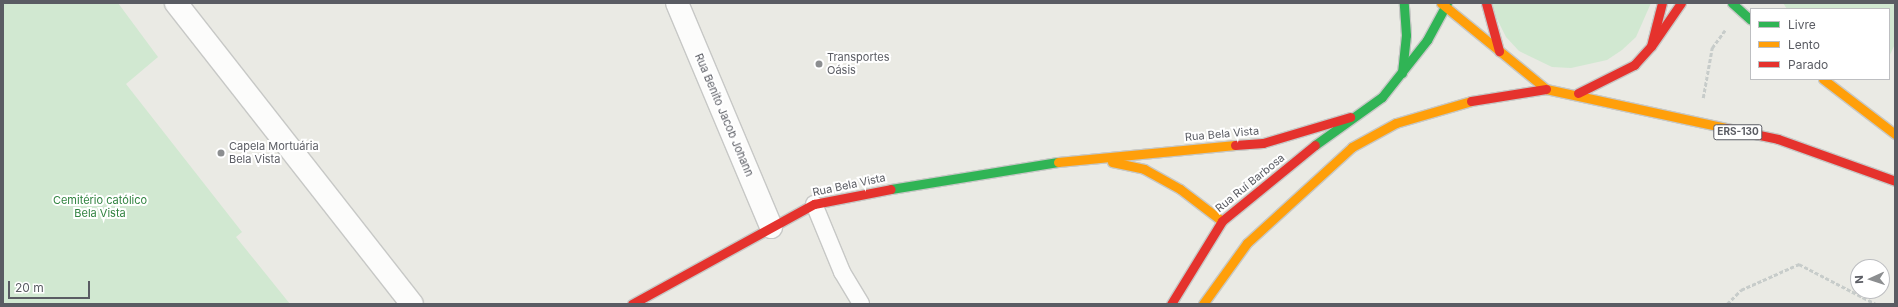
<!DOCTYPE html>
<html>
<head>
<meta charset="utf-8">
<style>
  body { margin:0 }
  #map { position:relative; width:1898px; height:307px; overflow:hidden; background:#eaeae4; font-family:Inter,sans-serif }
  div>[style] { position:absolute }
  .green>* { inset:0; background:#d1e8d1 }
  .path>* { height:2.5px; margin-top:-1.25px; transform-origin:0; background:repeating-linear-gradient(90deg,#c7ccca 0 4px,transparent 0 6px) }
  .roads { filter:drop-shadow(1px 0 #c7c8c6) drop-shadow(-1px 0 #c7c8c6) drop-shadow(0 1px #c7c8c6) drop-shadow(0 -1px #c7c8c6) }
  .lane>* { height:16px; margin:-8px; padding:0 8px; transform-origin:8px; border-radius:8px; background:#fcfcfb }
  .street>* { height:22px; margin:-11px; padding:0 11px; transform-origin:11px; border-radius:11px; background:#fcfcfb }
  .fast>* { height:9px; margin:-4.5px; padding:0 4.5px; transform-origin:4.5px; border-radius:4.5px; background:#30b455 }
  .slow>* { height:9px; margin:-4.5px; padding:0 4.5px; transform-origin:4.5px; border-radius:4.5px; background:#ff9f0a }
  .jam>* { height:9px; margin:-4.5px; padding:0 4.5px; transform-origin:4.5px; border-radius:4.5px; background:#e5322d }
  .dots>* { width:11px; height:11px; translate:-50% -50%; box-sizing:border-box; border:2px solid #fff; border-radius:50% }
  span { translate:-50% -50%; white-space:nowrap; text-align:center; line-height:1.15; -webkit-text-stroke:4px #fff; paint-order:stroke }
  .shield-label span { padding:1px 3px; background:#fff; border:1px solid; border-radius:3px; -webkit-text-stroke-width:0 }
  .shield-label { font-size:10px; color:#5a5c63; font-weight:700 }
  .poi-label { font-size:11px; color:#5a5c63 }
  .left { translate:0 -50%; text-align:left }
  .street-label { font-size:11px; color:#5a5c63 }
  .park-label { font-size:11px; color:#318340 }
  .frame { position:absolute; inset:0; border:4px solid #5a5c63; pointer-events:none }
  .legend { position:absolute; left:1750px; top:8px; width:140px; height:72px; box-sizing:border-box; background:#fff; border:1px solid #bdbec1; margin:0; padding:5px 7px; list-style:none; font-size:12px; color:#5a5c63 }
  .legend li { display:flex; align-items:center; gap:8px; height:20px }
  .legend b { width:20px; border:1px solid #bdbec1 }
  .north { position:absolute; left:1850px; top:259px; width:40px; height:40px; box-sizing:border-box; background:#fff; border:1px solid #bdbec1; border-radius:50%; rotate:267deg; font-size:11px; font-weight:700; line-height:16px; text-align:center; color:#5a5c63 }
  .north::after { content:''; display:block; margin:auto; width:14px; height:18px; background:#8c8e90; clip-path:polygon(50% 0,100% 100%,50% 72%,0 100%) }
  .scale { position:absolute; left:8px; top:281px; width:82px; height:18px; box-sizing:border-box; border:2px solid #5a5c63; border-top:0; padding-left:5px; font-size:12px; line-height:14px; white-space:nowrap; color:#5a5c63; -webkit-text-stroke:3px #fff; paint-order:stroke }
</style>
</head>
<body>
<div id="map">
  <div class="green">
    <i style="clip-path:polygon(3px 3px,118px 3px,158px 57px,126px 84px,242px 232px,236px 237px,290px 304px,3px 304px)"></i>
    <i style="clip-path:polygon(1489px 3px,1651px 3px,1636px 37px,1622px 50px,1607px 60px,1571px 68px,1552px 67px,1519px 51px,1506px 37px)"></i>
    <i style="clip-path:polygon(1783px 3px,1895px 3px,1895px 44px,1889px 57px,1889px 9px,1787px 9px)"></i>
  </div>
  <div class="path">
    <i style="left:1703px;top:98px;width:51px;rotate:-79.8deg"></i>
    <i style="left:1712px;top:48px;width:22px;rotate:-54deg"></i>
    <i style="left:1727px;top:304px;width:20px;rotate:-45deg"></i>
    <i style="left:1741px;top:290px;width:64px;rotate:-24.1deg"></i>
    <i style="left:1799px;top:264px;width:87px;rotate:27.5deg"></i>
  </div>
  <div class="roads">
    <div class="lane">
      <i style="left:814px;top:204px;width:74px;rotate:67.6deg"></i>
      <i style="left:842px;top:272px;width:37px;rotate:59deg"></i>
    </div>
    <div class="street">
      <i style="left:176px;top:3px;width:382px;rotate:51.9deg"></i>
      <i style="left:677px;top:3px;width:243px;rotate:67.2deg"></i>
    </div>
    <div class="fast">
      <i style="left:1732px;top:3px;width:25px;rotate:42deg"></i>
      <i style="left:1402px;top:73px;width:38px;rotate:-84deg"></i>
      <i style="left:1406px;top:35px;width:32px;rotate:-94deg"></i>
      <i style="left:1315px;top:145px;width:82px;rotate:-35.6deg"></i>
      <i style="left:1382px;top:97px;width:73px;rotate:-51.7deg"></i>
      <i style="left:1427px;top:40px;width:42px;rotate:-61.6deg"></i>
      <i style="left:891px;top:189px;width:169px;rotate:-9.2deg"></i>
    </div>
    <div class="slow">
      <i style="left:1441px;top:3px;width:136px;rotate:39.3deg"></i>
      <i style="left:1546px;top:89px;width:184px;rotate:12.2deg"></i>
      <i style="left:1823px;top:79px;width:91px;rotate:37.4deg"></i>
      <i style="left:1058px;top:162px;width:178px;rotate:-5.5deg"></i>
      <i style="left:1112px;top:162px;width:33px;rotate:12deg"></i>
      <i style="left:1144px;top:169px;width:41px;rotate:29.1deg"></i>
      <i style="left:1180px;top:189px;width:53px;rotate:37.3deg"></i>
      <i style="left:1203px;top:304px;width:75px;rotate:-54.2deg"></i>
      <i style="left:1247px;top:243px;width:142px;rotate:-42.4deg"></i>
      <i style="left:1352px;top:147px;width:50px;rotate:-28.6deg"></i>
      <i style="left:1396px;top:123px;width:78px;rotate:-16.3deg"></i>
    </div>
    <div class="jam">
      <i style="left:1486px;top:3px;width:50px;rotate:74.8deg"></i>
      <i style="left:1652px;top:45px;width:51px;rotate:-55.4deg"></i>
      <i style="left:1578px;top:93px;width:63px;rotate:-26.6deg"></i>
      <i style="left:1634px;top:65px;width:25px;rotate:-48deg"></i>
      <i style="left:1651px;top:46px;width:44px;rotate:-75.7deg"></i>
      <i style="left:1471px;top:101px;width:76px;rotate:-9.1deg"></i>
      <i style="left:1726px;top:128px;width:53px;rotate:11.9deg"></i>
      <i style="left:1778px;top:139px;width:124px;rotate:19.7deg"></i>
      <i style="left:1235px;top:145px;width:28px;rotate:-4deg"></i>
      <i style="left:1263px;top:143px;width:91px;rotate:-16.6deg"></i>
      <i style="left:632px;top:304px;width:208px;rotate:-28.8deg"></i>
      <i style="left:814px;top:204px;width:78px;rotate:-11deg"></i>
      <i style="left:1171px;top:304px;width:97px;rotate:-58.4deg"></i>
      <i style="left:1222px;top:221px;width:120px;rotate:-39.3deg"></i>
    </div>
  </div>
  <div class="dots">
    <i style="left:819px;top:64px;background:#8c8e90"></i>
    <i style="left:221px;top:153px;background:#8c8e90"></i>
  </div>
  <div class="shield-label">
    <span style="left:1738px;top:132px">ERS-130</span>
  </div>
  <div class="poi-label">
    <span class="left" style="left:827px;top:64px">Transportes<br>Oásis</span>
    <span class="left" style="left:229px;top:153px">Capela Mortuária<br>Bela Vista</span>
  </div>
  <div class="street-label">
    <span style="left:724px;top:115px;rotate:67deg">Rua Benito Jacob Johann</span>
    <span style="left:1222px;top:134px;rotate:-5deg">Rua Bela Vista</span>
    <span style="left:1250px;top:183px;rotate:-39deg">Rua Ruí Barbosa</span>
    <span style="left:849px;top:185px;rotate:-12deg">Rua Bela Vista</span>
  </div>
  <div class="park-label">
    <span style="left:100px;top:207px">Cemitério católico<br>Bela Vista</span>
  </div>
  <div class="frame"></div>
  <ul class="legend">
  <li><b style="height:5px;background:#30b455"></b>Livre</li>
  <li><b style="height:5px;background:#ff9f0a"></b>Lento</li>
  <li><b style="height:5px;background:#e5322d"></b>Parado</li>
  </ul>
  <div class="north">N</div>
  <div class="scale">20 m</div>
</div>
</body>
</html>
